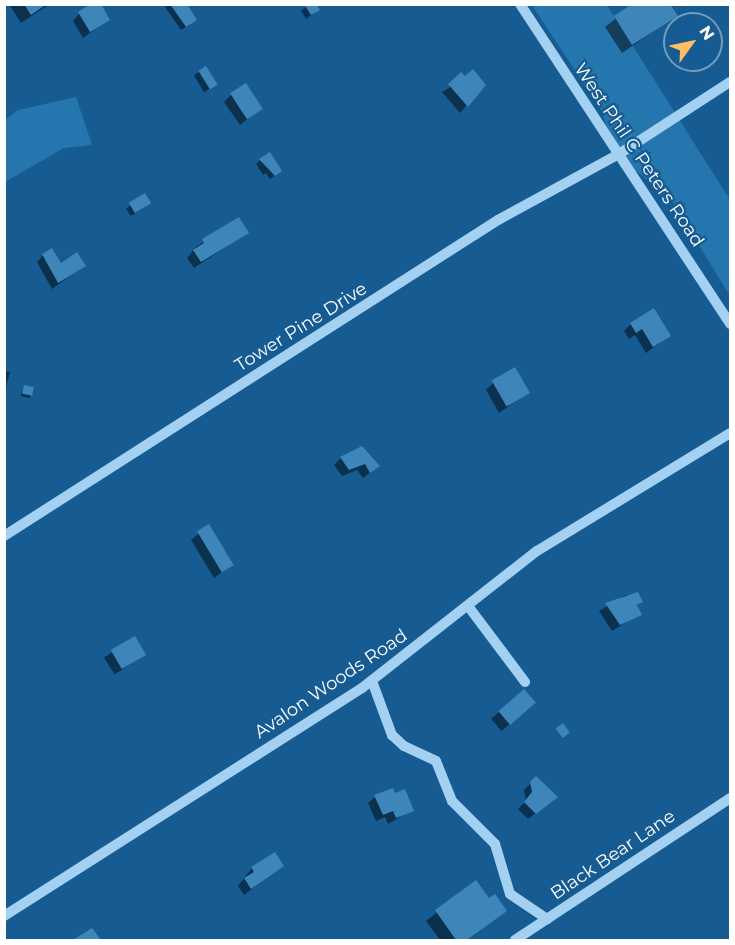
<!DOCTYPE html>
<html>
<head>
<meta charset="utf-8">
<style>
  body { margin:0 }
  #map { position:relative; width:735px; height:945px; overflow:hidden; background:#165c92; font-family:Montserrat,sans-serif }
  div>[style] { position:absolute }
  .green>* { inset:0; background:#2575af }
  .shadow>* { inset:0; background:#0007; transform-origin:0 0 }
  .building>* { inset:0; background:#3e86ba; transform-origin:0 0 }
  .minor>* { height:10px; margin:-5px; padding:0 5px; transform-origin:5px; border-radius:5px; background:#a4d1f1 }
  span { translate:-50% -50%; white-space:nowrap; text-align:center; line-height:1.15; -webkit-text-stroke:4.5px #165c92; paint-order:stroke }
  .street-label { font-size:18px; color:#fff }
  .frame { position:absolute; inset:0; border:6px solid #fff; pointer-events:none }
  .north { position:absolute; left:663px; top:12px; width:60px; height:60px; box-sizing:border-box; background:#165c92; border:2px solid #739dbe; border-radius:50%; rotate:57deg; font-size:16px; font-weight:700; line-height:24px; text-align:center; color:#fff }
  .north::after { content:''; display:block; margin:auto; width:21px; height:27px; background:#ffbe64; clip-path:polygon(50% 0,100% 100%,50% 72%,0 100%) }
</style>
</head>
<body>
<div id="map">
  <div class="green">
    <i style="clip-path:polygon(532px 5px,607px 5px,730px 200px,730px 296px,670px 198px,636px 171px,621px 169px,601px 110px)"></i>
    <i style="clip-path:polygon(76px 97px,92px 145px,64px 148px,5px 182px,5px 120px,18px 110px)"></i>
  </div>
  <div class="shadow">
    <i style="clip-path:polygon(9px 4px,50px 4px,21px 23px)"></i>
    <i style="clip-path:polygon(168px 4px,185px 4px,191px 24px,181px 30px,165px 7px)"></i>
    <i style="clip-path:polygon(309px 4px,318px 10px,306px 19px,301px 11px)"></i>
    <i style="clip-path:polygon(635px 4px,676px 16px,622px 53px,605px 27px)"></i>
    <i style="clip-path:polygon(79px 14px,108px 19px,83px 38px,73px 21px)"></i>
    <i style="left:206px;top:68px;width:20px;height:14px;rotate:60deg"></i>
    <i style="clip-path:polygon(465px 78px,484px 85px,460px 113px,442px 92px)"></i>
    <i style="clip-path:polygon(231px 95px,261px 108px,240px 125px,224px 102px)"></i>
    <i style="clip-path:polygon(260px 160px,276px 175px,270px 179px,266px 173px,263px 175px,256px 164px)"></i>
    <i style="clip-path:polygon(130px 205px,145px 207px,131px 216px,126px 209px)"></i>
    <i style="clip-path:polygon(239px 219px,247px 233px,194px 268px,187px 258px,196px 247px)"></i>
    <i style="clip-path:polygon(43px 255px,60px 265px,84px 266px,52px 289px,37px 262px)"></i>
    <i style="clip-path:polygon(631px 324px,669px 336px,646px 353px,635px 335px,629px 339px,624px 331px)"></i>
    <i style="clip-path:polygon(4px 371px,10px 372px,4px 394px)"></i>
    <i style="clip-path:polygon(493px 383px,529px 392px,499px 413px,486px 390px)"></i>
    <i style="clip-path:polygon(24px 387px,31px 396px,29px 398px,21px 396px)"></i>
    <i style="clip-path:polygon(371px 456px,378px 466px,363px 478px,357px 470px,342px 476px,334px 465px,341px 458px)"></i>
    <i style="clip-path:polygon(208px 526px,232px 564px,214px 578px,191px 540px)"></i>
    <i style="clip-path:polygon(626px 595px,641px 602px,636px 607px,640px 614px,612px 631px,599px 611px)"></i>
    <i style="left:134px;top:638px;width:20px;height:36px;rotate:57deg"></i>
    <i style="left:524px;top:691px;width:16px;height:43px;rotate:50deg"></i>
    <i style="clip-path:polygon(536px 778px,556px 797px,528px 819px,518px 809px,526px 801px,524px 790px)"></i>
    <i style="clip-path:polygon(394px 794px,412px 810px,388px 824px,385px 817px,376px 821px,368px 803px,375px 797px)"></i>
    <i style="clip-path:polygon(282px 866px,244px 895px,238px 886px,252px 868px)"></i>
    <i style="clip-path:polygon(476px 882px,489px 901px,505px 911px,468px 940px,440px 940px,426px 921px)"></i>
  </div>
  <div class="building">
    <i style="clip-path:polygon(24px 4px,47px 4px,31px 15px)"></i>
    <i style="clip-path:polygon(91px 4px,101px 4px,110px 20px,90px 32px,78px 12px)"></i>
    <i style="clip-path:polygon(170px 4px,187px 4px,197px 20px,186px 27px)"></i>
    <i style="clip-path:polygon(304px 4px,316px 4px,320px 10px,311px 15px)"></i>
    <i style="clip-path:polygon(632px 4px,670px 4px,678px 16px,632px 45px,614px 16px)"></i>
    <i style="left:206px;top:66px;width:22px;height:9px;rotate:58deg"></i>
    <i style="clip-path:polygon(473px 69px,486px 85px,468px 107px,448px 84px,461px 72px,465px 76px)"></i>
    <i style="left:246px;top:83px;width:31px;height:19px;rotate:57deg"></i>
    <i style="clip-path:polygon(270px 152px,282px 171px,275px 176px,259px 159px)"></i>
    <i style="left:145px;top:193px;width:12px;height:19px;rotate:59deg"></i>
    <i style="clip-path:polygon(239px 217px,249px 233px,201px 262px,193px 250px,204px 243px,202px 239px)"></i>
    <i style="clip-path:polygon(52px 248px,61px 263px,77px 252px,86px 266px,58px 283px,42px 254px)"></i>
    <i style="clip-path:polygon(654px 308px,671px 336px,653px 347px,642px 329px,636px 333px,630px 323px)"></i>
    <i style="left:515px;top:367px;width:30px;height:27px;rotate:60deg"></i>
    <i style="left:24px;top:385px;width:10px;height:9px;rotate:11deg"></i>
    <i style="clip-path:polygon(362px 446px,380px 466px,370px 473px,365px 464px,349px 470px,340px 457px)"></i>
    <i style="left:209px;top:524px;width:48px;height:14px;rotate:59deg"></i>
    <i style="clip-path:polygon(638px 592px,643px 602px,637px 605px,642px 615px,620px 625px,605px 603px)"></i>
    <i style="left:135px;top:636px;width:22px;height:28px;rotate:60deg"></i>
    <i style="left:524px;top:689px;width:18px;height:34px;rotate:49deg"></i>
    <i style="left:563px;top:723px;width:12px;height:9px;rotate:55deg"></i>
    <i style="clip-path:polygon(536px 776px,558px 797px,536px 814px,524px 802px,532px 792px,530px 782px)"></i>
    <i style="clip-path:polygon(393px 788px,395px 793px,405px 789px,414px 811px,396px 818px,393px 811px,383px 815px,374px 795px)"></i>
    <i style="clip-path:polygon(275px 852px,284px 866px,251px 889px,244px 878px,254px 872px,251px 867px)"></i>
    <i style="clip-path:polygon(476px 880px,489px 898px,495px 894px,507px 911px,467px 940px,456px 940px,435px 910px)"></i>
    <i style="clip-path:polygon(92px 928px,101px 940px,73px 940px)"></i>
  </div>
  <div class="minor">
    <i style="left:520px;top:4px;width:383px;rotate:56.7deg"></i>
    <i style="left:4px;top:536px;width:586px;rotate:-32.61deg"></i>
    <i style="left:498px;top:220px;width:138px;rotate:-28.6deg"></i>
    <i style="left:619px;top:154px;width:132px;rotate:-33deg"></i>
    <i style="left:468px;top:606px;width:95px;rotate:53.1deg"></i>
    <i style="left:372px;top:681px;width:58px;rotate:69.7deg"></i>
    <i style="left:392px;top:735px;width:16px;rotate:43deg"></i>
    <i style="left:404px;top:746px;width:35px;rotate:25deg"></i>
    <i style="left:436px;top:761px;width:43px;rotate:68.2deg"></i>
    <i style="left:452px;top:801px;width:61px;rotate:45deg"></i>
    <i style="left:495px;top:844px;width:52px;rotate:73.3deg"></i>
    <i style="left:510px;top:894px;width:45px;rotate:34deg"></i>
    <i style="left:4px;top:916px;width:424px;rotate:-32.5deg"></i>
    <i style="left:362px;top:688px;width:222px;rotate:-38.1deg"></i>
    <i style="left:537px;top:551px;width:226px;rotate:-31.4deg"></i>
    <i style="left:515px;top:940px;width:258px;rotate:-33.4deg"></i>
  </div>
  <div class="street-label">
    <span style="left:639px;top:155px;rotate:56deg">West Phil C Peters Road</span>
    <span style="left:301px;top:327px;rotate:-32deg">Tower Pine Drive</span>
    <span style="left:331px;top:684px;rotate:-34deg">Avalon Woods Road</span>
    <span style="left:613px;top:855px;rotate:-34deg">Black Bear Lane</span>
  </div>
  <div class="frame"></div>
  <div class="north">N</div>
</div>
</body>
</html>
